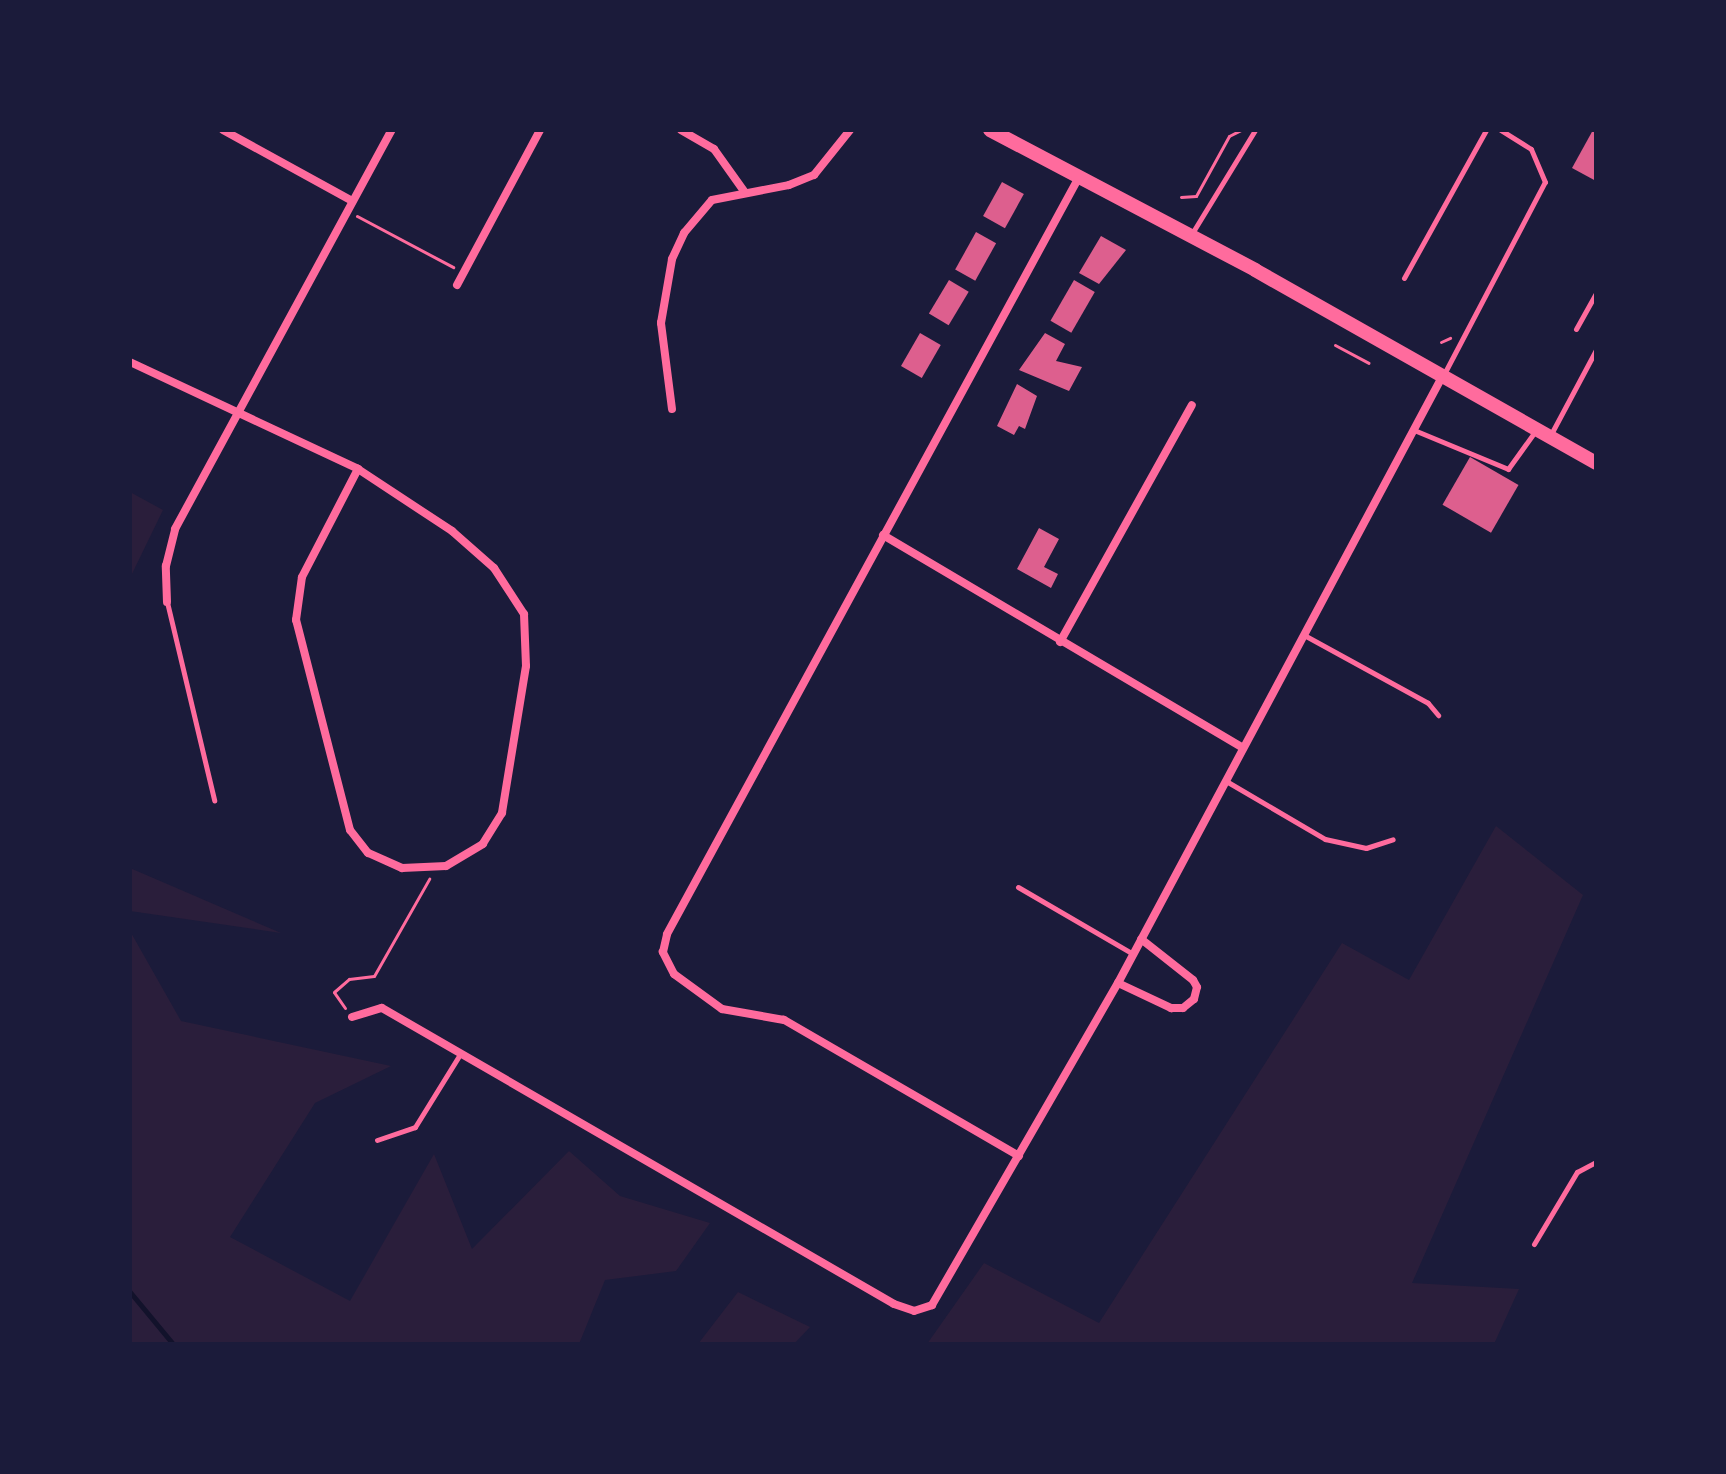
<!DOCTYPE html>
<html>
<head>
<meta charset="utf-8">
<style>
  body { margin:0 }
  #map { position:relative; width:1726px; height:1474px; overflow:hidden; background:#1b1b3a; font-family:Merriweather,serif }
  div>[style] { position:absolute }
  .green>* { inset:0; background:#2a1e3b }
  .stream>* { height:5px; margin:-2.5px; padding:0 2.5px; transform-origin:2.5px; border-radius:2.5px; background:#12122b }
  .building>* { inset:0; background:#dd5f8e; transform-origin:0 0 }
  .path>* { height:3px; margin:-1.5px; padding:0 1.5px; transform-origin:1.5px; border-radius:1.5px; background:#ff6b9d }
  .service>* { height:5px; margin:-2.5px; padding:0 2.5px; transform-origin:2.5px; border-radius:2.5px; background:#ff6b9d }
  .minor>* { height:8px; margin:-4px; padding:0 4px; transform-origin:4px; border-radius:4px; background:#ff6b9d }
  .secondary>* { height:14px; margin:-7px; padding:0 7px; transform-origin:7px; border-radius:7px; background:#ff6b9d }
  span { translate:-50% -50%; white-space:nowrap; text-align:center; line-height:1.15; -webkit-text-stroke:8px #1b1b3a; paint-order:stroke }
  .frame { position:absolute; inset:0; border:132px solid #1b1b3a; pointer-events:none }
</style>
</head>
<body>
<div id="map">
  <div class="green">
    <i style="clip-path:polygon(130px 492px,163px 510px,130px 578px)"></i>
    <i style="clip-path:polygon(1496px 826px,1583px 895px,1412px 1283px,1519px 1289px,1494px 1344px,927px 1344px,984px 1263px,1099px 1323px,1342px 943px,1409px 980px)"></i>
    <i style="clip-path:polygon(130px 868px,281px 933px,130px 911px)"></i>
    <i style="clip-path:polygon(130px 931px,181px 1021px,391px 1066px,315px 1103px,230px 1237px,350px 1301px,434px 1154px,472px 1249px,569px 1151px,620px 1196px,710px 1223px,676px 1271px,605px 1280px,579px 1344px,130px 1344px)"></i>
    <i style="clip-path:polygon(738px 1292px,810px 1327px,794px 1344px,698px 1344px)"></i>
  </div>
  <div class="stream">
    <i style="left:130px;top:1292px;width:67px;rotate:50.4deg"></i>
  </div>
  <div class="building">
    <i style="clip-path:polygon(1593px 130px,1596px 130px,1596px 181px,1572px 168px)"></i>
    <i style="left:1002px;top:182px;width:25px;height:39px;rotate:29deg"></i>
    <i style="left:976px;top:232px;width:23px;height:43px;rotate:29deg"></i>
    <i style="clip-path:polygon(1101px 236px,1126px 250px,1099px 284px,1079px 273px)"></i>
    <i style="left:949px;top:280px;width:23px;height:39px;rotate:31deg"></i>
    <i style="left:1074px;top:280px;width:24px;height:47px;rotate:30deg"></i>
    <i style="left:920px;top:333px;width:24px;height:38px;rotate:30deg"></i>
    <i style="clip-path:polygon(1045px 333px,1065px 344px,1056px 361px,1082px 367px,1069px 391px,1019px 370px)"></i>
    <i style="clip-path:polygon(1017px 384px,1037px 396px,1025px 429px,1019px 426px,1014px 435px,997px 426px)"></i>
    <i style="left:1470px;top:457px;width:56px;height:55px;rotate:30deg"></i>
    <i style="clip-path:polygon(1039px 528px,1059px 539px,1044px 567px,1058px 574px,1051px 588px,1017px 569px)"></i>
  </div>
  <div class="path">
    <i style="left:1181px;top:197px;width:15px;rotate:-4deg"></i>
    <i style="left:1196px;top:196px;width:68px;rotate:-61.2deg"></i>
    <i style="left:1229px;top:136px;width:13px;rotate:-27deg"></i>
    <i style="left:357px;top:216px;width:109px;rotate:28deg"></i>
    <i style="left:1441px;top:342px;width:10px;rotate:-24deg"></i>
    <i style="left:1335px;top:345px;width:38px;rotate:28deg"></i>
    <i style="left:345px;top:1008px;width:19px;rotate:-125deg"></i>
    <i style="left:334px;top:992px;width:20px;rotate:-41deg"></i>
    <i style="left:349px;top:979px;width:25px;rotate:-7deg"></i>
    <i style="left:374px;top:976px;width:112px;rotate:-60.4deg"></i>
  </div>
  <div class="service">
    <i style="left:1191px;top:235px;width:123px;rotate:-58.6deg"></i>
    <i style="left:1404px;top:278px;width:169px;rotate:-61deg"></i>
    <i style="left:1576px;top:329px;width:41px;rotate:-60.9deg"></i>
    <i style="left:1444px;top:374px;width:217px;rotate:-62.3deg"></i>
    <i style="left:1545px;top:182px;width:36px;rotate:-113deg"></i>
    <i style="left:1531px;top:149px;width:36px;rotate:-148deg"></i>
    <i style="left:1414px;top:430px;width:102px;rotate:22.5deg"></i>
    <i style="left:1508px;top:469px;width:48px;rotate:-54.3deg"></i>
    <i style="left:1550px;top:436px;width:98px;rotate:-61.9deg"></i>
    <i style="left:167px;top:602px;width:204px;rotate:76.6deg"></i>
    <i style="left:1304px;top:635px;width:141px;rotate:28.7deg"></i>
    <i style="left:1428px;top:703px;width:16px;rotate:50deg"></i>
    <i style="left:1226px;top:781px;width:115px;rotate:30.4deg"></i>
    <i style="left:1325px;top:839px;width:42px;rotate:12.4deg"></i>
    <i style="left:1366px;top:848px;width:28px;rotate:-18deg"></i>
    <i style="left:1018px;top:887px;width:133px;rotate:30.2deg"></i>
    <i style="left:377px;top:1140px;width:40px;rotate:-18.9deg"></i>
    <i style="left:415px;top:1127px;width:86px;rotate:-58.3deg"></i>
    <i style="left:1534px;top:1244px;width:84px;rotate:-59.2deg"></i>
    <i style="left:1577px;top:1172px;width:21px;rotate:-28deg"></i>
  </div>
  <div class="minor">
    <i style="left:223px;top:130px;width:147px;rotate:28.8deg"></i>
    <i style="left:681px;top:130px;width:38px;rotate:30deg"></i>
    <i style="left:714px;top:149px;width:52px;rotate:54.5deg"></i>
    <i style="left:457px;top:285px;width:176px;rotate:-61.8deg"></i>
    <i style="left:130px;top:362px;width:252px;rotate:25.1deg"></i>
    <i style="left:358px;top:469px;width:113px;rotate:33.4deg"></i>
    <i style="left:452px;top:531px;width:56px;rotate:41.4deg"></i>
    <i style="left:494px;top:568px;width:55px;rotate:56.9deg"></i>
    <i style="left:524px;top:614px;width:52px;rotate:87.8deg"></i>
    <i style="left:526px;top:666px;width:149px;rotate:99.3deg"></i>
    <i style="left:502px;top:813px;width:36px;rotate:122deg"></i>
    <i style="left:483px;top:844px;width:43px;rotate:149.3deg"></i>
    <i style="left:446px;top:866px;width:44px;rotate:177.4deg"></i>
    <i style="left:402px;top:868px;width:37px;rotate:-156deg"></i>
    <i style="left:368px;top:853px;width:29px;rotate:-128deg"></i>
    <i style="left:350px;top:830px;width:217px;rotate:-104.4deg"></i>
    <i style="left:296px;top:620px;width:43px;rotate:-82.1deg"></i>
    <i style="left:302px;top:577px;width:122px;rotate:-62.6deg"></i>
    <i style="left:672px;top:409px;width:87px;rotate:-97.3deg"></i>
    <i style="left:661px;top:323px;width:65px;rotate:-80.2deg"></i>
    <i style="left:672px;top:259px;width:29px;rotate:-65deg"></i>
    <i style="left:684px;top:233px;width:43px;rotate:-49.7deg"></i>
    <i style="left:712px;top:200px;width:78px;rotate:-11deg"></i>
    <i style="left:789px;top:185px;width:27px;rotate:-22deg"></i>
    <i style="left:814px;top:175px;width:58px;rotate:-51.3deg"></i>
    <i style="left:883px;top:535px;width:418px;rotate:30.6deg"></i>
    <i style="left:167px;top:602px;width:36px;rotate:-92deg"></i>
    <i style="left:166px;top:566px;width:38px;rotate:-76deg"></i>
    <i style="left:175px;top:529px;width:454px;rotate:-61.5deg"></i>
    <i style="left:1060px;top:642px;width:271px;rotate:-60.9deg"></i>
    <i style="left:1118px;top:983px;width:59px;rotate:25.3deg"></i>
    <i style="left:1171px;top:1008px;width:12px"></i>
    <i style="left:1183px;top:1008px;width:14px;rotate:-39deg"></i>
    <i style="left:1194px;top:999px;width:12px;rotate:-76deg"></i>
    <i style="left:1197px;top:987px;width:8px;rotate:-120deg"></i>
    <i style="left:1193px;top:980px;width:66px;rotate:-141.7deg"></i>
    <i style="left:352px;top:1017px;width:31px;rotate:-17deg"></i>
    <i style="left:382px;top:1008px;width:591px;rotate:30.03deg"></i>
    <i style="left:894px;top:1304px;width:21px;rotate:19deg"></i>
    <i style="left:914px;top:1311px;width:19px;rotate:-18deg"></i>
    <i style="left:932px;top:1305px;width:372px;rotate:-60deg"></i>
    <i style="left:1118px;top:983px;width:689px;rotate:-61.87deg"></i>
    <i style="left:1019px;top:1156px;width:272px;rotate:-149.9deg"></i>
    <i style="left:784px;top:1020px;width:63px;rotate:-169.9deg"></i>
    <i style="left:722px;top:1009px;width:59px;rotate:-143.9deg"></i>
    <i style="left:674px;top:974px;width:25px;rotate:-117deg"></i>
    <i style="left:663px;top:952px;width:18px;rotate:-77deg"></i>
    <i style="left:667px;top:934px;width:862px;rotate:-61.44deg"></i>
  </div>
  <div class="secondary">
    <i style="left:990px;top:130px;width:300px;rotate:27.8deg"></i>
    <i style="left:1255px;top:270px;width:392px;rotate:29.5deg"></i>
  </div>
  <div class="frame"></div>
</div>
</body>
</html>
